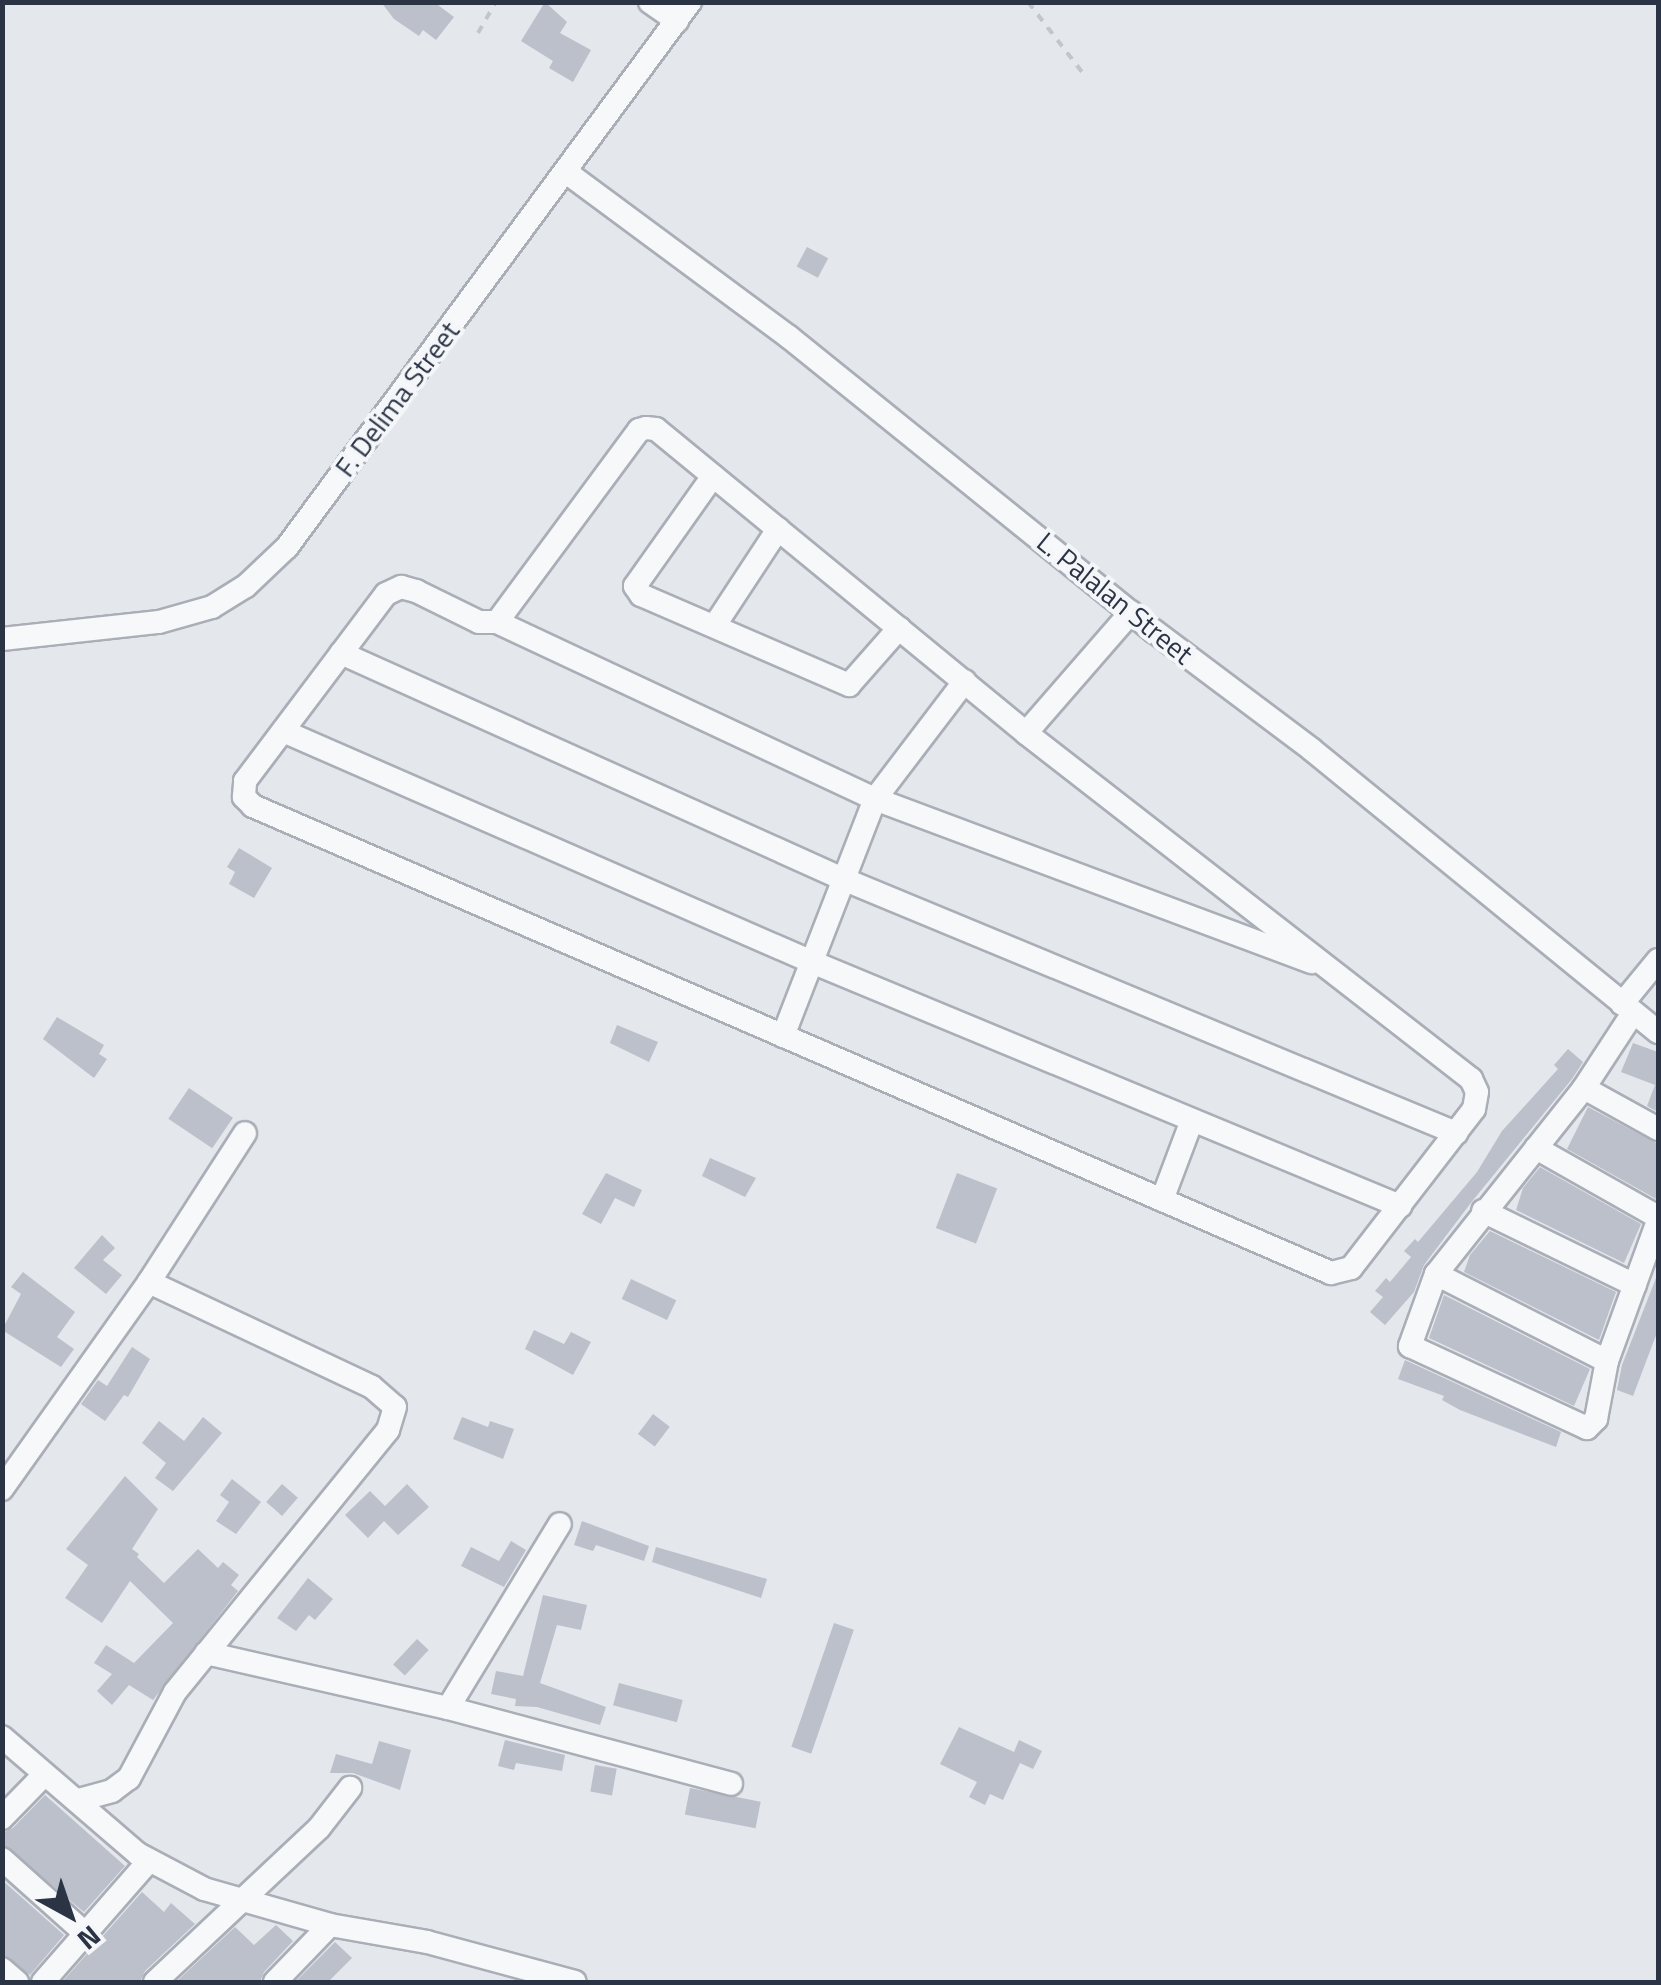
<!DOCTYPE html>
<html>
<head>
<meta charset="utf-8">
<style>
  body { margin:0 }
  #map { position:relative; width:1661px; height:1985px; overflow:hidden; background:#e4e7ec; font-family:"Titillium Web",sans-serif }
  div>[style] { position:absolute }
  .building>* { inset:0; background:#bbc0ca; transform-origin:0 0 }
  .path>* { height:4px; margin-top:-2px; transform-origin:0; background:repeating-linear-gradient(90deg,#c2c5cb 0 8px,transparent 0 16px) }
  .roads { filter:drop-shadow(2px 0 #a9aeb7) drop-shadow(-2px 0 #a9aeb7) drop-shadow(0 2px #a9aeb7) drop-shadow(0 -2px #a9aeb7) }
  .minor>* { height:22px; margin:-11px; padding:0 11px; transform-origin:11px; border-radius:11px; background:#f7f8fa }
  span { translate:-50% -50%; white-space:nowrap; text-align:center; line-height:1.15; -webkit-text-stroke:8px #f4f6f9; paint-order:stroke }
  .street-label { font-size:28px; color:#2b3445 }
  .frame { position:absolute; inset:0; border:5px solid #2b3445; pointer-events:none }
  .north { position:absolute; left:20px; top:1865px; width:100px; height:100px; -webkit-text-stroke:8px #f4f6f9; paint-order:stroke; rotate:140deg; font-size:28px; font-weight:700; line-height:40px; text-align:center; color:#2b3445 }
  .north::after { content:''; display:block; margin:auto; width:35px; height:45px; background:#2b3445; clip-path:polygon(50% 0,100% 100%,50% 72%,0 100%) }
</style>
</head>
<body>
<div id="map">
  <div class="building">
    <i style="clip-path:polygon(381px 2px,434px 2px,454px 17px,436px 40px,423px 30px,419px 36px,394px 19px)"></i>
    <i style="clip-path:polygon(545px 2px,567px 22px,560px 33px,591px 50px,573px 82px,549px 68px,553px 61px,521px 41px)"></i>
    <i style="left:807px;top:247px;width:24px;height:22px;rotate:28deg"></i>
    <i style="clip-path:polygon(239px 848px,272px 868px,254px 898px,229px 884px,235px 872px,227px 867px)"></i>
    <i style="clip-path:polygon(57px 1017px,104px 1045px,99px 1054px,107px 1059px,94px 1078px,43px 1039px)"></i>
    <i style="clip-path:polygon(617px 1025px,658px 1042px,649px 1062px,610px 1043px)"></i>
    <i style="clip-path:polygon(1633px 1043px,1658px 1052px,1658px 1112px,1647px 1106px,1655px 1085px,1621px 1072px)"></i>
    <i style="clip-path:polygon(1568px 1049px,1583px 1062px,1572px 1079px,1470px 1204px,1424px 1265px,1414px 1292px,1385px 1325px,1370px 1312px,1383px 1297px,1375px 1291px,1386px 1278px,1390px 1282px,1411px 1257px,1404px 1251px,1415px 1239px,1418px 1242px,1477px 1172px,1502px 1131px,1558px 1069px,1554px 1065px)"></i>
    <i style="left:189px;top:1088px;width:53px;height:37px;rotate:34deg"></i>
    <i style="clip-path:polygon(1588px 1107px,1658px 1144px,1658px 1200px,1567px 1149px)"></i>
    <i style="clip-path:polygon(710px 1158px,756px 1178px,745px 1197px,702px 1176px)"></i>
    <i style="clip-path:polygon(1540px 1167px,1641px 1224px,1624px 1263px,1516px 1210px,1523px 1188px)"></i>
    <i style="clip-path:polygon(606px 1173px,642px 1190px,634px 1207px,615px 1198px,601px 1224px,582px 1214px)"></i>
    <i style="left:957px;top:1173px;width:43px;height:59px;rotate:21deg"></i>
    <i style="clip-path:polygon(1490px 1231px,1616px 1292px,1599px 1340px,1464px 1272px,1470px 1255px)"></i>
    <i style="clip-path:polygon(102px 1235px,115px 1248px,103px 1260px,122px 1275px,106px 1294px,74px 1268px)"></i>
    <i style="clip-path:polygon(23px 1272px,75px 1312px,57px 1337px,74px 1349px,61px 1367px,2px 1330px,21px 1294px,11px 1287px)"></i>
    <i style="clip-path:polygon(1656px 1278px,1658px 1330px,1633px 1396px,1617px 1390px,1622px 1365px)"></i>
    <i style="left:631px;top:1279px;width:50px;height:22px;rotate:25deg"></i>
    <i style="clip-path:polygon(1444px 1295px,1590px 1369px,1574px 1406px,1429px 1338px)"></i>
    <i style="clip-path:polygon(534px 1330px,564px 1344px,571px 1332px,591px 1342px,573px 1375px,525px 1349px)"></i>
    <i style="clip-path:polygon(132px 1347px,150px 1359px,128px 1397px,124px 1395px,105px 1421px,81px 1404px,98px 1380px,107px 1386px)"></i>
    <i style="clip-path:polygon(1405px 1360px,1561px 1432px,1556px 1447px,1460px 1410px,1442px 1400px,1444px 1396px,1398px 1379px)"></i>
    <i style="left:653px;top:1414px;width:21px;height:25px;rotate:37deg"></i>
    <i style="clip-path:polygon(203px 1417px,222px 1433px,173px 1491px,155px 1478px,166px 1463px,142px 1443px,159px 1421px,184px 1441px)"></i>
    <i style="clip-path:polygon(462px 1417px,488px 1427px,490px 1421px,514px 1429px,503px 1459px,453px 1439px)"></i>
    <i style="clip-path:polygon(125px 1476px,158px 1509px,132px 1549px,139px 1554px,137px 1557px,164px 1583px,198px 1549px,218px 1568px,223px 1562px,239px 1575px,231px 1585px,238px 1591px,153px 1700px,129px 1685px,112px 1705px,97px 1691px,112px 1674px,94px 1663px,106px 1645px,134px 1663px,173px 1623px,130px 1581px,102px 1623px,65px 1598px,88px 1565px,66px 1549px)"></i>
    <i style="clip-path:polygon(232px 1479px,261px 1502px,236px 1534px,216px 1521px,229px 1502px,220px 1495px)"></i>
    <i style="left:282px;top:1484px;width:21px;height:24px;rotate:41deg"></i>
    <i style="clip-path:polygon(407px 1484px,429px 1507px,398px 1535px,384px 1521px,368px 1538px,345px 1515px,370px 1491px,385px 1506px)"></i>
    <i style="clip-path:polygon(582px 1521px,649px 1546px,644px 1561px,596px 1545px,593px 1551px,574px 1545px)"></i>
    <i style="clip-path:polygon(511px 1541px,526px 1550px,504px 1587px,461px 1566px,471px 1547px,499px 1561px)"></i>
    <i style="clip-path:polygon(656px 1547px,767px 1579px,761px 1598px,652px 1562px)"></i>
    <i style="clip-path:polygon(308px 1578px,333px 1599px,315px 1620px,309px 1615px,296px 1631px,277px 1618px)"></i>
    <i style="clip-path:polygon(543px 1595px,587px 1605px,581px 1630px,557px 1625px,540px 1683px,606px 1707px,600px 1725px,537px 1707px,515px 1706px,516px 1699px,491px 1694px,496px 1671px,523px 1676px)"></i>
    <i style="left:834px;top:1623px;width:21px;height:131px;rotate:19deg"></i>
    <i style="left:417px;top:1639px;width:16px;height:35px;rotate:43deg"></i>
    <i style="left:619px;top:1683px;width:66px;height:23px;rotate:15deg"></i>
    <i style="clip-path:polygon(959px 1727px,1014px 1752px,1019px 1740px,1042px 1751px,1033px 1769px,1020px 1763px,1003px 1800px,990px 1794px,985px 1805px,969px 1797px,977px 1782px,940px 1764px)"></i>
    <i style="clip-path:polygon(505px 1740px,565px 1755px,562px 1771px,516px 1763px,514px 1770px,498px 1766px)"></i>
    <i style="clip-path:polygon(379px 1741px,411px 1750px,400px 1790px,353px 1773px,330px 1773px,336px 1754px,372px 1764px)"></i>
    <i style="left:595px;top:1765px;width:22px;height:27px;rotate:10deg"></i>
    <i style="left:690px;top:1788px;width:72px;height:27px;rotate:11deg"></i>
    <i style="clip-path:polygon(45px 1795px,125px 1866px,84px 1912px,2px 1844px,2px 1833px,13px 1828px)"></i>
    <i style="clip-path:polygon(2px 1880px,64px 1935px,30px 1975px,2px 1954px)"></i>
    <i style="clip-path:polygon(142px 1892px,164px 1912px,171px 1903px,195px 1924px,145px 1971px,140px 1982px,62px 1982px)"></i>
    <i style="clip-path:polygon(276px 1925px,293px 1941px,264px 1972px,260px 1982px,176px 1982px,235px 1927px,254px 1945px)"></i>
    <i style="clip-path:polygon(335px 1942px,352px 1958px,328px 1982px,295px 1982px)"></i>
  </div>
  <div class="path">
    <i style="left:1028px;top:2px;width:95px;rotate:52.3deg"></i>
    <i style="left:478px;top:33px;width:36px;rotate:-60deg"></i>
  </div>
  <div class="roads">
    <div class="minor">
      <i style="left:650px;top:2px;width:33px;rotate:35deg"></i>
      <i style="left:566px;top:172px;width:277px;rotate:36.5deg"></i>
      <i style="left:789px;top:337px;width:469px;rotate:38.9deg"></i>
      <i style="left:1154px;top:631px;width:196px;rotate:36.9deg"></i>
      <i style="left:1311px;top:749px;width:448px;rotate:39.2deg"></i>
      <i style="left:646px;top:428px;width:10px;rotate:6deg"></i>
      <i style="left:656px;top:429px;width:479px;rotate:39.4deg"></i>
      <i style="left:1026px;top:733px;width:564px;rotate:37.87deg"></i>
      <i style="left:1471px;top:1079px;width:14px;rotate:65deg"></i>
      <i style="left:1477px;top:1092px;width:17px;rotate:100deg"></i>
      <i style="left:1474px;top:1109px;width:201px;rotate:127.7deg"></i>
      <i style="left:1351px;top:1268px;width:21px;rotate:166deg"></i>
      <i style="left:1331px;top:1273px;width:1175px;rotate:-156.58deg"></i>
      <i style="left:253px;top:806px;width:13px;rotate:-135deg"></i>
      <i style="left:244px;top:797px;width:16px;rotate:-86deg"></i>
      <i style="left:245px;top:781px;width:234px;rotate:-53deg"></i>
      <i style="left:386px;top:594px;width:17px;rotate:-25deg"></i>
      <i style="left:401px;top:587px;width:16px;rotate:15deg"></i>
      <i style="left:416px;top:591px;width:70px;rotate:26.2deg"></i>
      <i style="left:479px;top:622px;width:18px"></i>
      <i style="left:497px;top:622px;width:239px;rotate:-53.5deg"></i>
      <i style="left:639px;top:430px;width:7px;rotate:-16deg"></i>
      <i style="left:713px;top:476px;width:135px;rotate:125.3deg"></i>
      <i style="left:635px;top:586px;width:11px;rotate:56deg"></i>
      <i style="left:641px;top:595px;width:227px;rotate:23.4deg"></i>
      <i style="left:849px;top:685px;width:76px;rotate:-48.7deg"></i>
      <i style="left:497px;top:622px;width:417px;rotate:25.1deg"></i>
      <i style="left:875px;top:799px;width:466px;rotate:20.5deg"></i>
      <i style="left:715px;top:625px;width:115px;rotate:-56.7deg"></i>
      <i style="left:2px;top:639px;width:158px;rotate:-6.2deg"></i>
      <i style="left:159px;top:622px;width:55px;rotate:-15.8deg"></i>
      <i style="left:212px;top:607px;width:40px;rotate:-32deg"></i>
      <i style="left:246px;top:586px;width:57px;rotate:-43.6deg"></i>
      <i style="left:287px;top:547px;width:678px;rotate:-53.52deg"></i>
      <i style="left:341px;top:653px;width:551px;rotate:24.24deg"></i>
      <i style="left:843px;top:879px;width:664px;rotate:22.51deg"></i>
      <i style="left:283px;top:731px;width:577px;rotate:23.59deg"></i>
      <i style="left:812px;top:962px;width:637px;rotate:22.54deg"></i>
      <i style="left:1026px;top:733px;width:160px;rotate:-49deg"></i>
      <i style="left:1622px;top:1004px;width:57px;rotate:-50.7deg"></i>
      <i style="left:1633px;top:1013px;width:90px;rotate:123.2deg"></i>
      <i style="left:1584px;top:1088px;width:238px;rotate:128.5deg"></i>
      <i style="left:1436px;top:1274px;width:77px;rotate:109.9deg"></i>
      <i style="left:1410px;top:1346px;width:195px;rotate:24.9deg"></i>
      <i style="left:1587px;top:1428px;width:13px;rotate:-45deg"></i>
      <i style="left:1596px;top:1419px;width:59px;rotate:-79.3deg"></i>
      <i style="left:1607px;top:1361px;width:149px;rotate:-70deg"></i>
      <i style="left:783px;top:1036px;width:254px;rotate:-68.8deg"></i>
      <i style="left:875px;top:799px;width:148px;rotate:-52.7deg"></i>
      <i style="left:1584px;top:1088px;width:85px;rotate:29deg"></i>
      <i style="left:1536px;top:1148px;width:140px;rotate:29.5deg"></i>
      <i style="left:1162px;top:1200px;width:85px;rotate:-69.4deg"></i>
      <i style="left:1483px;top:1211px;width:169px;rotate:26deg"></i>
      <i style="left:1436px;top:1274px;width:192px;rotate:27deg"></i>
      <i style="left:149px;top:1282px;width:177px;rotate:-57.2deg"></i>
      <i style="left:2px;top:1489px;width:254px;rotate:-54.6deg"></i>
      <i style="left:149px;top:1282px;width:246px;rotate:25.2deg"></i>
      <i style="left:372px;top:1387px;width:30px;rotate:41deg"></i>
      <i style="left:395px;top:1407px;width:24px;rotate:107deg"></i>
      <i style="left:388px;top:1430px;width:338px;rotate:129.1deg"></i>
      <i style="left:175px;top:1692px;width:98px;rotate:118.1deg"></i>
      <i style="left:129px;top:1778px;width:21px;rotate:143deg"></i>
      <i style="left:112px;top:1791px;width:34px;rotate:165deg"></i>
      <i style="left:206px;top:1653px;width:248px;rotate:12.8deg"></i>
      <i style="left:448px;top:1708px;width:293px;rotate:15deg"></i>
      <i style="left:448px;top:1708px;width:215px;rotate:-58.7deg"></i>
      <i style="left:2px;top:1737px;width:179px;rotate:40.7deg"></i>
      <i style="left:138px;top:1854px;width:75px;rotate:27.9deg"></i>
      <i style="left:204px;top:1889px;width:131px;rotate:15.9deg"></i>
      <i style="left:330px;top:1925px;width:98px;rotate:9.9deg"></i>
      <i style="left:427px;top:1942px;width:153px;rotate:15.1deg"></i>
      <i style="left:2px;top:1818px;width:59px;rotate:-45.7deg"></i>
      <i style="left:2px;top:1859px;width:113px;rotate:41.8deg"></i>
      <i style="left:2px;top:1969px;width:20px;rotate:41deg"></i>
      <i style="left:43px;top:1982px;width:159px;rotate:-48.8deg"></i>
      <i style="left:155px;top:1982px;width:225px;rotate:-43.2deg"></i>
      <i style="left:319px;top:1828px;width:51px;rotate:-52.2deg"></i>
      <i style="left:275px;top:1982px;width:79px;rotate:-46deg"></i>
    </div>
  </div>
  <div class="street-label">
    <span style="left:397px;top:399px;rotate:-53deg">F. Delima Street</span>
    <span style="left:1115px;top:598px;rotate:39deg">L. Palalan Street</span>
  </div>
  <div class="frame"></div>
  <div class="north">N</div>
</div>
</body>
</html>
